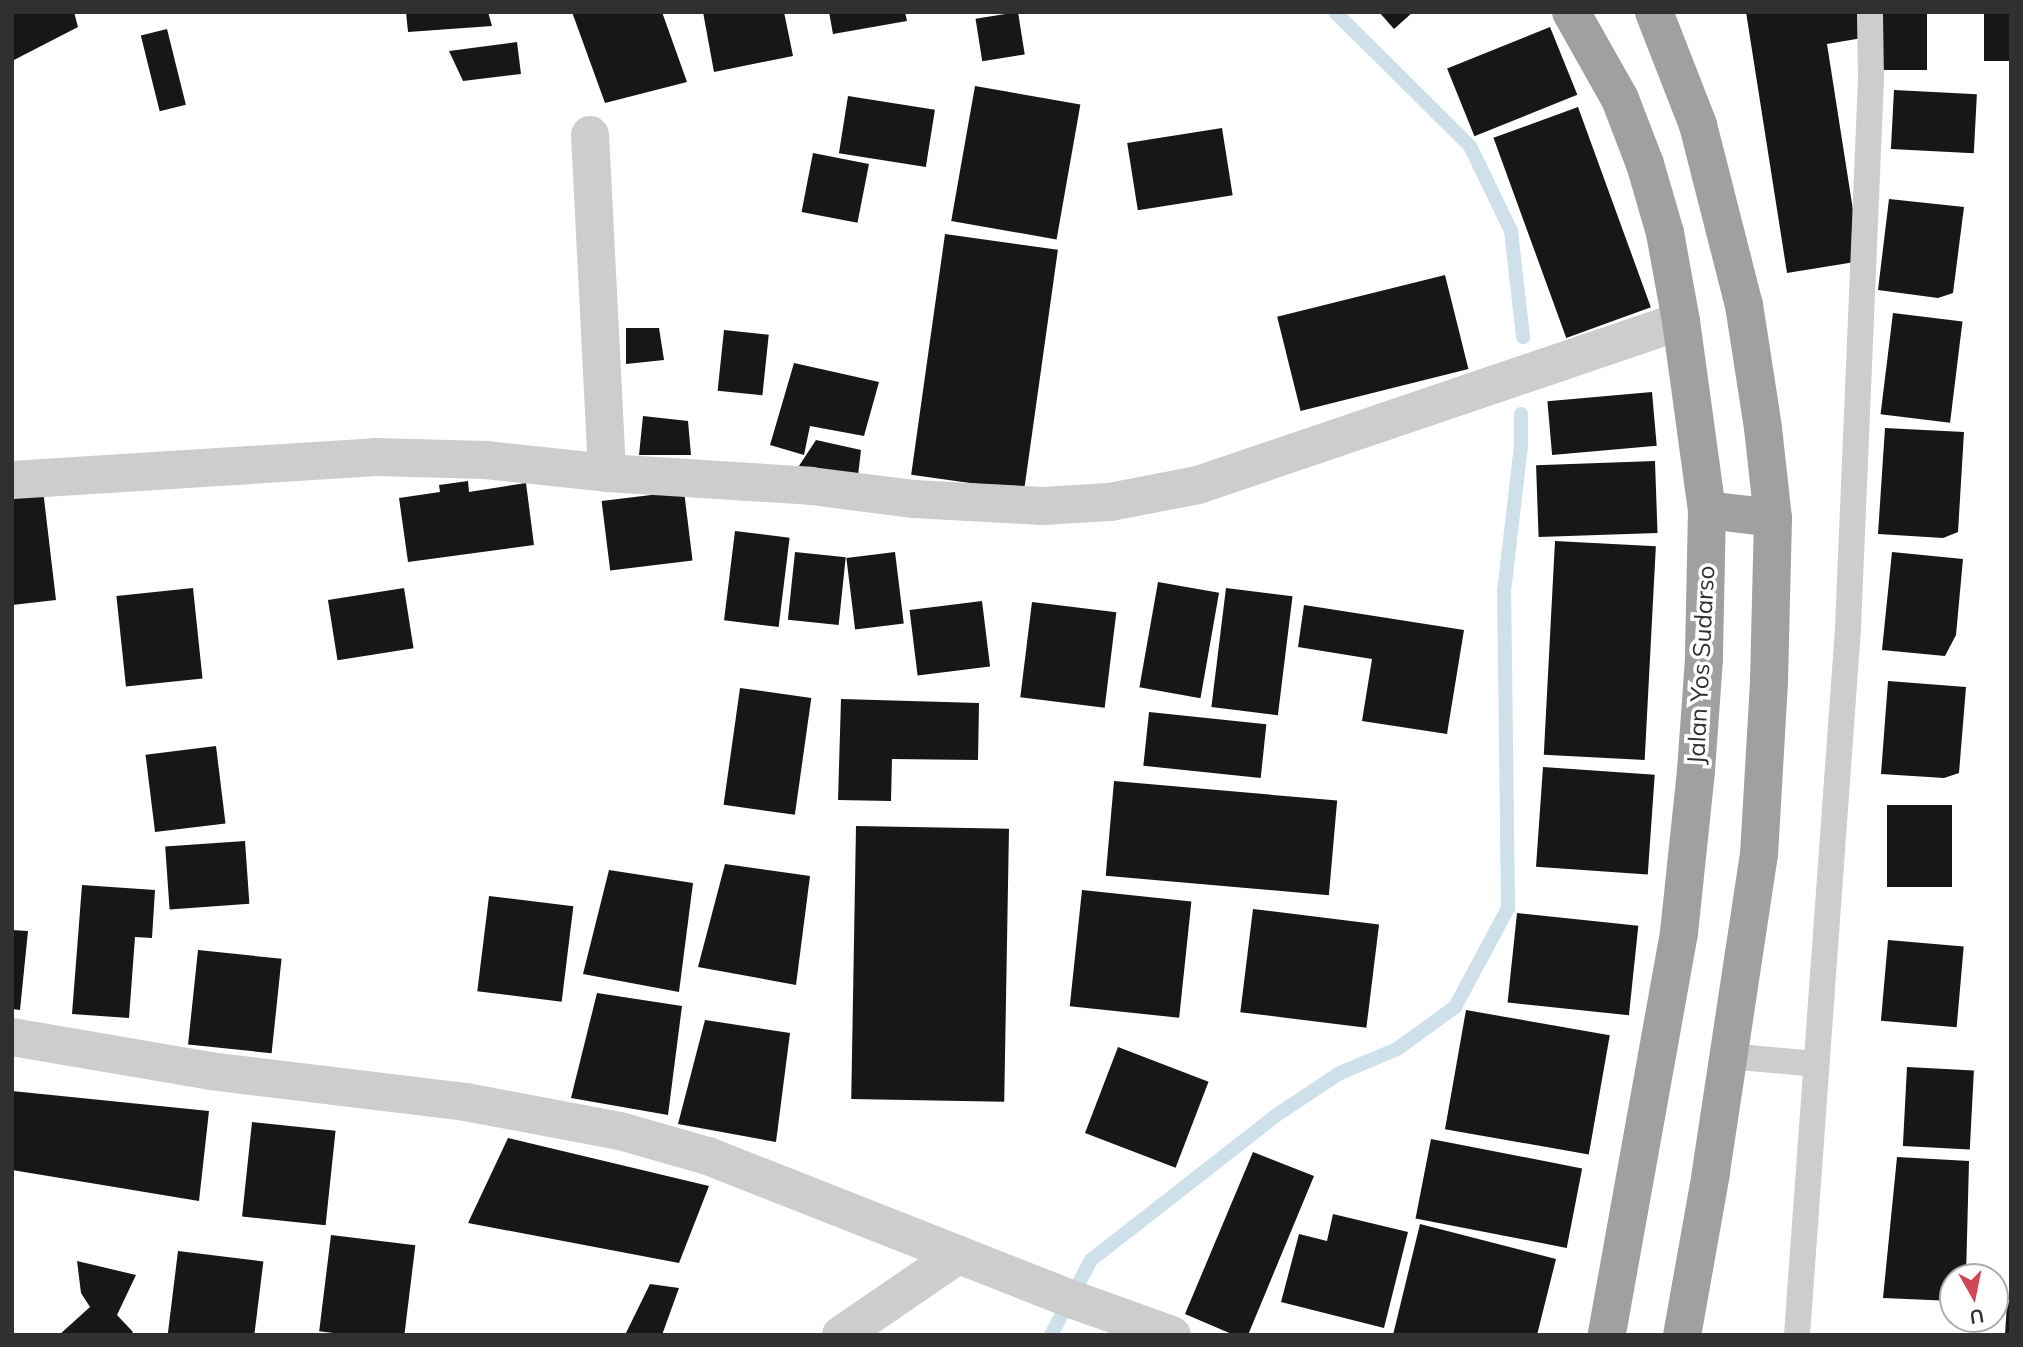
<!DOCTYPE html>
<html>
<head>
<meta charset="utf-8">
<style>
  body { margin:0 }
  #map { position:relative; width:2023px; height:1347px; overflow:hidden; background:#fff; font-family:Mulish,sans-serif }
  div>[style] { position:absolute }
  .stream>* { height:14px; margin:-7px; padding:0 7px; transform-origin:7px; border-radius:7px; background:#cee0e9 }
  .building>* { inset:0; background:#171717; transform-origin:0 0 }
  .service>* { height:26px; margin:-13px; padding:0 13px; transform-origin:13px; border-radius:13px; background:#cdcdcd }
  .minor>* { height:38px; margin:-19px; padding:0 19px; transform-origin:19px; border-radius:19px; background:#cdcdcd }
  .trunk>* { height:38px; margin:-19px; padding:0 19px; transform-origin:19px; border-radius:19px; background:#a0a0a0 }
  span { translate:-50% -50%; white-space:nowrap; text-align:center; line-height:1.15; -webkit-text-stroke:7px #fff; paint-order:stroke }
  .street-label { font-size:24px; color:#303030 }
  .frame { position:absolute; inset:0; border:14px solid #303030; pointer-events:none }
  .north { position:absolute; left:1939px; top:1263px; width:70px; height:70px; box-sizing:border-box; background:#fff; border:2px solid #acacac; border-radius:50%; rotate:171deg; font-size:19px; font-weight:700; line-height:28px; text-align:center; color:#303030 }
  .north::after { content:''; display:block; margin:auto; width:24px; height:32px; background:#d24757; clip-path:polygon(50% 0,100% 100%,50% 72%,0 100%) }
</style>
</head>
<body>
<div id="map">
  <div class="stream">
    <i style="left:1335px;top:12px;width:190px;rotate:44.8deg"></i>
    <i style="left:1470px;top:146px;width:94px;rotate:64.2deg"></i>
    <i style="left:1511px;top:231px;width:107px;rotate:83.5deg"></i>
    <i style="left:1051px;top:1335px;width:85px;rotate:-61.9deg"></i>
    <i style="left:1091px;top:1260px;width:237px;rotate:-38deg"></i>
    <i style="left:1278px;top:1114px;width:74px;rotate:-33.5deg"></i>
    <i style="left:1340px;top:1073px;width:62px;rotate:-22.8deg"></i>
    <i style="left:1397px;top:1049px;width:72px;rotate:-35.9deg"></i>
    <i style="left:1455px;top:1007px;width:112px;rotate:-61.8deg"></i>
    <i style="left:1508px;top:908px;width:316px;rotate:-90.7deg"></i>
    <i style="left:1504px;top:592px;width:147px;rotate:-83.4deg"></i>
    <i style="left:1521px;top:446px;width:32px;rotate:-90deg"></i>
  </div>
  <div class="building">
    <i style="clip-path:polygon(12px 12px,74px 12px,78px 27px,12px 61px)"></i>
    <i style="clip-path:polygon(406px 12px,488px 12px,492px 26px,408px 32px)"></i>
    <i style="clip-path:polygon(572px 12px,662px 12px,687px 82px,605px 103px)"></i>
    <i style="clip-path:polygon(703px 12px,784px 12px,793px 56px,714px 72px)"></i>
    <i style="clip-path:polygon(829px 12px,905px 12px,907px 21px,833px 34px)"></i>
    <i style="left:1018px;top:12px;width:43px;height:43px;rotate:81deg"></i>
    <i style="clip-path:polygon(1379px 12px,1413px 12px,1394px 29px)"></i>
    <i style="clip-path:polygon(1746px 12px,1864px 12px,1868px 37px,1827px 44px,1861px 261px,1787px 273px)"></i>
    <i style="left:1879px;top:12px;width:48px;height:58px"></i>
    <i style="left:1984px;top:12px;width:27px;height:49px"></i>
    <i style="left:1550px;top:27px;width:73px;height:111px;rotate:68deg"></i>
    <i style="left:167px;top:29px;width:78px;height:27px;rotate:76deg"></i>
    <i style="clip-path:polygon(517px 42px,521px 74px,463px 81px,449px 51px)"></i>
    <i style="left:975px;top:86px;width:107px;height:137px;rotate:10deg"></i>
    <i style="left:1894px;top:90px;width:83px;height:59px;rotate:3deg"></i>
    <i style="left:848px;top:96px;width:88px;height:58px;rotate:9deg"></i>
    <i style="left:1578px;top:107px;width:213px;height:90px;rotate:70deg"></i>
    <i style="left:1222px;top:128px;width:68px;height:96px;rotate:81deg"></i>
    <i style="left:813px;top:153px;width:57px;height:60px;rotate:11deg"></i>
    <i style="clip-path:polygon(1889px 199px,1964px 207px,1953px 293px,1938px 298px,1878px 290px)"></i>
    <i style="left:945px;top:234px;width:114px;height:243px;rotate:8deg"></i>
    <i style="left:1445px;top:275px;width:97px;height:173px;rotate:76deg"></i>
    <i style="left:1893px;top:313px;width:70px;height:102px;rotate:7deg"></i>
    <i style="clip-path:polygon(626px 328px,659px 328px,664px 360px,626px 364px)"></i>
    <i style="left:724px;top:330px;width:45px;height:61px;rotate:6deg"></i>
    <i style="clip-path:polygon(794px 363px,879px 382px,864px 436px,810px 426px,804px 455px,770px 445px)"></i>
    <i style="left:1652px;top:392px;width:54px;height:105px;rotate:85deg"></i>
    <i style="clip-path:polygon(643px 416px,688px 421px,691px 455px,639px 455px)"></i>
    <i style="clip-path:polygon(1885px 428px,1964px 432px,1958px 532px,1943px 538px,1878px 534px)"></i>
    <i style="clip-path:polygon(816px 440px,861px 450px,857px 484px,793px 475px)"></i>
    <i style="left:1655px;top:461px;width:72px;height:119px;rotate:88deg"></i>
    <i style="clip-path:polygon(468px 481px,469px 492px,526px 483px,534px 545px,408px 562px,399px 498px,440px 492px,439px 485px)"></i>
    <i style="clip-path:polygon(43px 490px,56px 600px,12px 605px,12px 494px)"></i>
    <i style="left:684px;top:491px;width:70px;height:83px;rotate:83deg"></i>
    <i style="left:735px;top:531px;width:55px;height:90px;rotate:7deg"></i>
    <i style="left:1555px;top:541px;width:101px;height:214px;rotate:3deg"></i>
    <i style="left:795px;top:552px;width:51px;height:68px;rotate:6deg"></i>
    <i style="left:895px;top:552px;width:72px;height:49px;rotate:83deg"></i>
    <i style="clip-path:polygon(1892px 552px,1963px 559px,1956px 635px,1945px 656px,1882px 650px)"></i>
    <i style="left:1158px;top:582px;width:62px;height:107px;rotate:10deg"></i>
    <i style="left:193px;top:588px;width:91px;height:77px;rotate:84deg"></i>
    <i style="left:404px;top:588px;width:61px;height:77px;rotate:81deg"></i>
    <i style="left:1226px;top:588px;width:67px;height:120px;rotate:7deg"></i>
    <i style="left:982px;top:601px;width:66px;height:73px;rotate:83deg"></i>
    <i style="left:1032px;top:602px;width:85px;height:96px;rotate:7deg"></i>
    <i style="clip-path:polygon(1304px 605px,1464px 630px,1447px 734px,1362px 721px,1372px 659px,1298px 647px)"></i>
    <i style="clip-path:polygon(1888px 681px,1966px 687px,1959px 773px,1944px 778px,1881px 774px)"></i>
    <i style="left:740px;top:688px;width:72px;height:118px;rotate:8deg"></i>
    <i style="clip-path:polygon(841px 699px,979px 703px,978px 760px,892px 759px,891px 801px,838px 800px)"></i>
    <i style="left:1149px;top:712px;width:118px;height:54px;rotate:6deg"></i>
    <i style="left:216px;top:746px;width:78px;height:71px;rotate:83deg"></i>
    <i style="left:1543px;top:767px;width:112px;height:100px;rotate:4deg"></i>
    <i style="left:1114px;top:781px;width:224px;height:95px;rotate:5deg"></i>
    <i style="left:1952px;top:805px;width:82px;height:65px;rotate:90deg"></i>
    <i style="left:856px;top:826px;width:153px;height:273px;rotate:1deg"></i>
    <i style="left:245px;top:841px;width:63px;height:80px;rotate:86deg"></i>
    <i style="clip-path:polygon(725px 864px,810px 876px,796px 985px,698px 967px)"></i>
    <i style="clip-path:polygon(609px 870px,693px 883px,679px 992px,583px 974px)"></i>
    <i style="clip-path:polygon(82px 885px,155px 890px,152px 938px,135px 937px,129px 1018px,72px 1014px)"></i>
    <i style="left:1082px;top:890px;width:110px;height:117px;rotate:6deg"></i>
    <i style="left:489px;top:896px;width:85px;height:96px;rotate:7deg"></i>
    <i style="left:1253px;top:909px;width:127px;height:104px;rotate:7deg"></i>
    <i style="left:1517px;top:913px;width:122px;height:90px;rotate:6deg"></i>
    <i style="clip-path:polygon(12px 930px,28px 931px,20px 1010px,12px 1009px)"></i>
    <i style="left:1888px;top:940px;width:76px;height:81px;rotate:5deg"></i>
    <i style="left:198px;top:950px;width:84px;height:95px;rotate:6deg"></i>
    <i style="clip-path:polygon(597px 993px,682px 1006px,668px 1115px,571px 1098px)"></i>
    <i style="left:1466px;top:1010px;width:146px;height:121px;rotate:10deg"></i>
    <i style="clip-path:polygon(705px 1020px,790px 1033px,776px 1142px,678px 1124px)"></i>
    <i style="left:1118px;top:1047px;width:97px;height:92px;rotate:21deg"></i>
    <i style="left:1907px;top:1067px;width:67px;height:79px;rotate:3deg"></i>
    <i style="clip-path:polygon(12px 1091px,209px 1111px,199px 1201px,12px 1170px)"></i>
    <i style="left:252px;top:1122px;width:84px;height:95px;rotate:6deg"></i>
    <i style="clip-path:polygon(508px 1138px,709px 1186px,679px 1263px,468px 1223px)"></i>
    <i style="left:1431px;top:1139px;width:154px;height:81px;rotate:11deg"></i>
    <i style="clip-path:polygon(1253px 1152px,1314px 1176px,1248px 1335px,1234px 1335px,1185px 1314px)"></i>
    <i style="clip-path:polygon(1897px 1157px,1969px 1161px,1966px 1277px,1953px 1277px,1953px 1301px,1883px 1298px)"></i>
    <i style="clip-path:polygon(1333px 1214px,1408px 1232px,1384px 1328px,1281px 1302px,1299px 1234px,1327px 1241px)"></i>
    <i style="clip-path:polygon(1420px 1224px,1556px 1259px,1537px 1335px,1393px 1335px)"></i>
    <i style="left:331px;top:1235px;width:85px;height:97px;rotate:7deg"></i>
    <i style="left:178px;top:1251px;width:86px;height:84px;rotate:7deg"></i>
    <i style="clip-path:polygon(77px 1261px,136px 1275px,117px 1315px,133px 1332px,131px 1335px,59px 1335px,90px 1307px,81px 1293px)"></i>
    <i style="clip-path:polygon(650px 1284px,679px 1288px,662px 1335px,625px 1335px)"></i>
    <i style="clip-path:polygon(2007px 1303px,2011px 1303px,2011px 1335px,2005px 1335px)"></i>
  </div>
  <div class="service">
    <i style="left:1728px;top:1056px;width:88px;rotate:5.2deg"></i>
    <i style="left:1797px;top:1335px;width:709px;rotate:-85.87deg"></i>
    <i style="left:1848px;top:628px;width:549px;rotate:-87.6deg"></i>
    <i style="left:1871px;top:79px;width:67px;rotate:-90.9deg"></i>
  </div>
  <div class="minor">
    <i style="left:590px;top:135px;width:338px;rotate:87.1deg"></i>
    <i style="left:12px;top:480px;width:364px;rotate:-3.6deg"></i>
    <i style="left:375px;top:457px;width:111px;rotate:1.5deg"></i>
    <i style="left:486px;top:460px;width:122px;rotate:6.1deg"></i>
    <i style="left:607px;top:473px;width:204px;rotate:3.6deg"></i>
    <i style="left:811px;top:486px;width:104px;rotate:7.2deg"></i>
    <i style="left:914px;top:499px;width:128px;rotate:3.1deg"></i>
    <i style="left:1042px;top:506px;width:68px;rotate:-3.4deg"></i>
    <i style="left:1110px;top:502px;width:90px;rotate:-10.9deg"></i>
    <i style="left:1198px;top:485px;width:510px;rotate:-18.75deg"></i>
    <i style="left:12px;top:1037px;width:201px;rotate:9.7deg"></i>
    <i style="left:210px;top:1071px;width:258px;rotate:6.9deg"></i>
    <i style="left:466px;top:1102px;width:157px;rotate:10.7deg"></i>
    <i style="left:620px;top:1131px;width:91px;rotate:15.9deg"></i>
    <i style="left:708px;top:1156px;width:393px;rotate:21.5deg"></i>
    <i style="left:1074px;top:1300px;width:104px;rotate:19.7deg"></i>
    <i style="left:841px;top:1335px;width:142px;rotate:-34.4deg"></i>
  </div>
  <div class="trunk">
    <i style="left:1571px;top:12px;width:100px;rotate:60.6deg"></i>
    <i style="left:1620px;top:99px;width:70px;rotate:69deg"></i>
    <i style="left:1645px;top:164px;width:72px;rotate:73.8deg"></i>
    <i style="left:1665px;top:233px;width:89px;rotate:79.7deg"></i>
    <i style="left:1681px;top:321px;width:191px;rotate:82.2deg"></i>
    <i style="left:1707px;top:510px;width:149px;rotate:91.2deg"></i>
    <i style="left:1704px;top:659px;width:112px;rotate:94.1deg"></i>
    <i style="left:1696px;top:771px;width:163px;rotate:96deg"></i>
    <i style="left:1679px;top:933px;width:408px;rotate:100.2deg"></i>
    <i style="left:1654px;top:12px;width:121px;rotate:68.7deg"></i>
    <i style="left:1698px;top:125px;width:186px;rotate:75.7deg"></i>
    <i style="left:1744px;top:305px;width:124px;rotate:81.2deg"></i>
    <i style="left:1763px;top:428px;width:91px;rotate:83.7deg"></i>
    <i style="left:1773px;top:518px;width:164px;rotate:91.4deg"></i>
    <i style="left:1769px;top:682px;width:172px;rotate:93.3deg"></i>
    <i style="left:1759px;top:854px;width:323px;rotate:98.6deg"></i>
    <i style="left:1711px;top:1173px;width:165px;rotate:100.1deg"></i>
    <i style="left:1707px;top:510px;width:66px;rotate:6.9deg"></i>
  </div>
  <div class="street-label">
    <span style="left:1701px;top:665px;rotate:-87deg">Jalan Yos Sudarso</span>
  </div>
  <div class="frame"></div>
  <div class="north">U</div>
</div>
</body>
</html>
